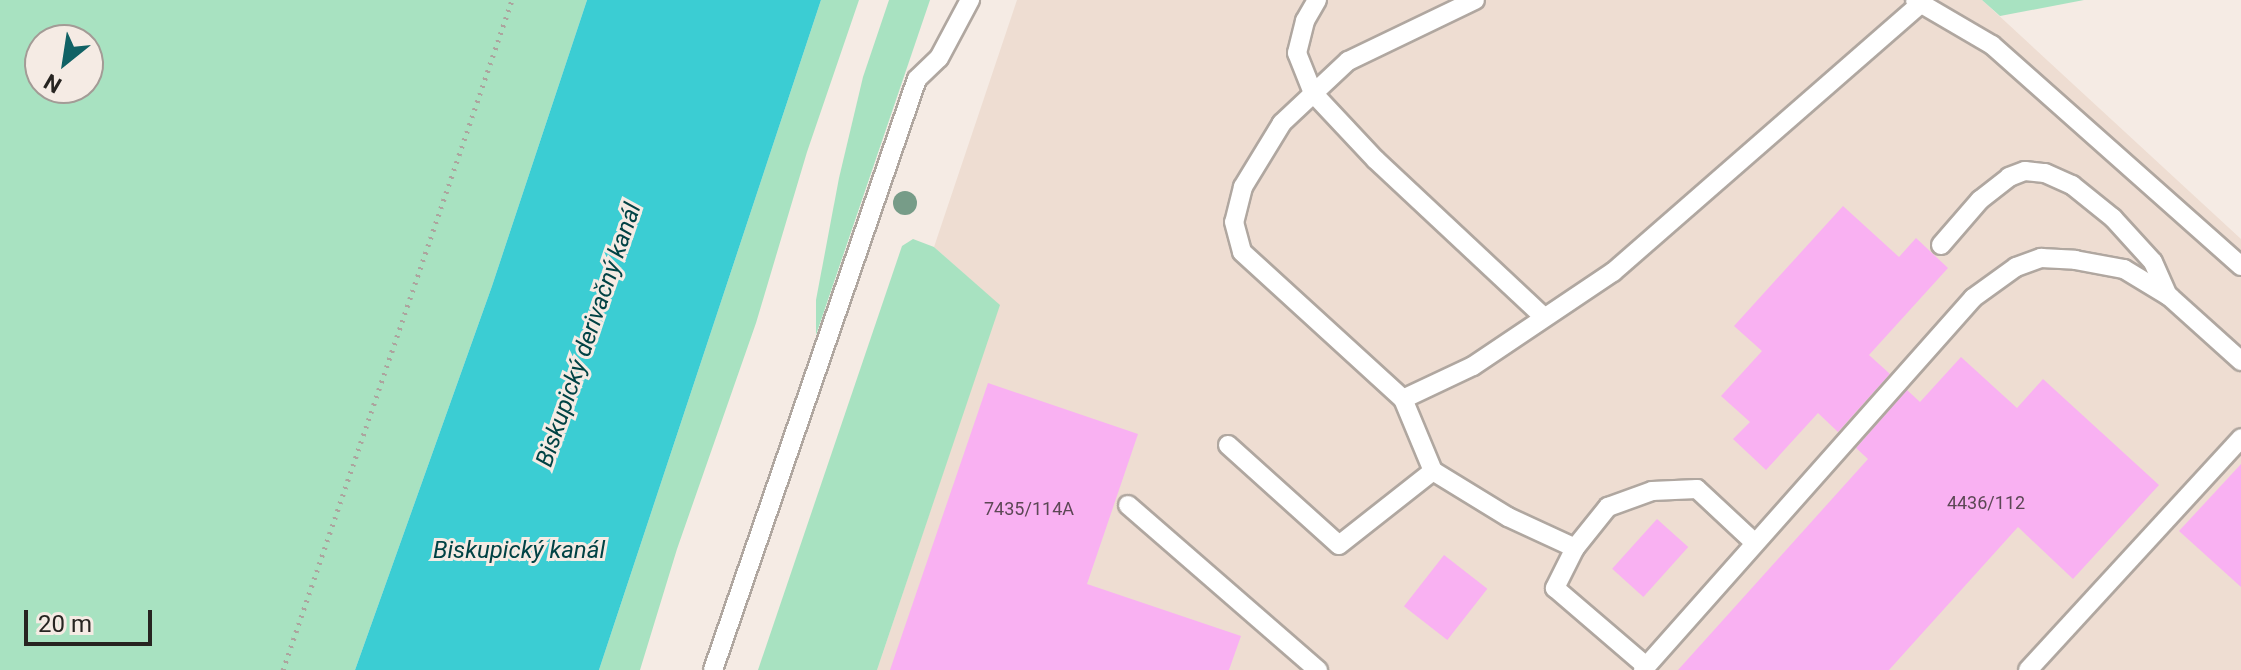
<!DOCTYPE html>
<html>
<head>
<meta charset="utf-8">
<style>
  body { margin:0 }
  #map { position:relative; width:2241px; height:670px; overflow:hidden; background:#f5ebe4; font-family:Roboto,sans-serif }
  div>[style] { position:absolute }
  .built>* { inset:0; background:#eeddd2 }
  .green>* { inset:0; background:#a8e2c1 }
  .water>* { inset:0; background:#3bcdd3 }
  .building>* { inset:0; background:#f9b1f2; transform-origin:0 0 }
  .path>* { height:5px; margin-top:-2.5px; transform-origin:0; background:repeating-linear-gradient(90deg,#aca49e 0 2px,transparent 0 8px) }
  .roads { filter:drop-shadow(2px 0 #b0a7a0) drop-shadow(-2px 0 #b0a7a0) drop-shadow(0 2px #b0a7a0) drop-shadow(0 -2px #b0a7a0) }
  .lane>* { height:18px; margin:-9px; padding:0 9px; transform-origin:9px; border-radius:9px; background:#fff }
  .trees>* { width:24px; height:24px; margin:-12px; border-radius:50%; background:#779c88 }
  span { translate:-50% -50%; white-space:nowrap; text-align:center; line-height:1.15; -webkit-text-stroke:6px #f5ebe4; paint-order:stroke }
  .number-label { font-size:18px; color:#5c4755 }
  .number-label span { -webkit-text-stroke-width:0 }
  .water-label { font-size:24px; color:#004244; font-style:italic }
  .north { position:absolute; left:24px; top:24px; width:80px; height:80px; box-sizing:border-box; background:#f5ebe4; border:2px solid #a39b96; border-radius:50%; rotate:210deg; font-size:22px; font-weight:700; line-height:32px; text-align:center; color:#272421 }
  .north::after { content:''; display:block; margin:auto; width:28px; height:36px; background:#116265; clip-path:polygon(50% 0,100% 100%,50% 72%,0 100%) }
  .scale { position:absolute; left:24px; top:610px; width:128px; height:36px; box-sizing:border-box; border:4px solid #272421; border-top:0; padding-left:10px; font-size:24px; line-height:28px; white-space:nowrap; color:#272421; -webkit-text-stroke:6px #f5ebe4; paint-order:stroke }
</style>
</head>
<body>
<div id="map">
  <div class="built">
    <i style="clip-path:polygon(1017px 0,1982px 0,2241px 239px,2241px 670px,877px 670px,999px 305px,934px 247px)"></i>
  </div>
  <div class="green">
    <i style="clip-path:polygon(evenodd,0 0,587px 0,492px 286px,355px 670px,0 670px,0 0,40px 40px,88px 40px,88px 88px,40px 88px,40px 40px)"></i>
    <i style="clip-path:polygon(821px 0,859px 0,807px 152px,756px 323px,677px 549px,640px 670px,599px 670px)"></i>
    <i style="clip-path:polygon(889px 0,930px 0,816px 335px,816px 300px,839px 178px,863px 77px)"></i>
    <i style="clip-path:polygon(1982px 0,2084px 0,2000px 16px)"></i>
    <i style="clip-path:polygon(913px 239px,934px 247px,1000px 305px,877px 670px,758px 670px,902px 246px)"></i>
  </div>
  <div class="water">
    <i style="clip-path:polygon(587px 0,821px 0,599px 670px,355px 670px,492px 286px)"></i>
  </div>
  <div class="building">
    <i style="clip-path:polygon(1843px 206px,1899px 257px,1916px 238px,1948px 268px,1869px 355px,1890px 374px,1838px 432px,1818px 413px,1766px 470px,1733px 439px,1750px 422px,1721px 396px,1762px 351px,1734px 326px)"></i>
    <i style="clip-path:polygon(1961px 357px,2017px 408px,2043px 379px,2159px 485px,2073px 579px,2018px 527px,1889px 670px,1678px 670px,1868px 459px,1856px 448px,1907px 390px,1920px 402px)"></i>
    <i style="clip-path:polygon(988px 383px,1138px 434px,1087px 584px,1241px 636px,1229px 670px,890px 670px)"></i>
    <i style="clip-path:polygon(2241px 464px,2241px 587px,2179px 531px)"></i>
    <i style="left:1657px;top:519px;width:42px;height:67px;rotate:42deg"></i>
    <i style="left:1444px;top:555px;width:55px;height:65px;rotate:38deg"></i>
  </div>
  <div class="path">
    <i style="left:283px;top:670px;width:708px;rotate:-71.13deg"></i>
  </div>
  <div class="roads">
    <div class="lane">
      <i style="left:1317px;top:0;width:24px;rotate:120deg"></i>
      <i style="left:1305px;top:21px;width:33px;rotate:104deg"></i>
      <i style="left:1297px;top:53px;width:43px;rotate:68.2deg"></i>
      <i style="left:1313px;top:93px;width:92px;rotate:46.8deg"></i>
      <i style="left:1376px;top:160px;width:230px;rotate:43.1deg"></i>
      <i style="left:1475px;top:0;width:141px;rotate:154.3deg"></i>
      <i style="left:1348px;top:61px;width:91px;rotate:136.8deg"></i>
      <i style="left:1282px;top:123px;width:75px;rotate:121.4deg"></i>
      <i style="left:1243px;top:187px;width:36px;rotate:104deg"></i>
      <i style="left:1234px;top:222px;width:31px;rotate:75deg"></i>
      <i style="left:1242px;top:252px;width:218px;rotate:42.4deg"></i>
      <i style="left:1403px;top:399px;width:77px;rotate:-25.2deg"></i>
      <i style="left:1473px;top:366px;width:169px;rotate:-33.9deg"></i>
      <i style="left:1613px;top:272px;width:408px;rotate:-41.1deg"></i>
      <i style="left:1915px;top:0;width:89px;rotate:30.3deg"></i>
      <i style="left:1992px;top:45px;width:333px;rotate:41.6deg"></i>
      <i style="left:1941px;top:245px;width:60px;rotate:-49.1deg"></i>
      <i style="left:1980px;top:200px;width:37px;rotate:-38deg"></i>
      <i style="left:2009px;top:177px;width:17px;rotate:-21deg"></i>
      <i style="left:2025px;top:171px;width:20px;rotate:6deg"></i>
      <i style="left:2045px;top:173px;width:30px;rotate:24deg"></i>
      <i style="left:2072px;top:185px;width:53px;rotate:38.8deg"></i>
      <i style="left:2113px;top:218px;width:59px;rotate:47.7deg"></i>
      <i style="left:2153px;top:262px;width:37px;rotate:66deg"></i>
      <i style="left:1228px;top:445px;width:149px;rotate:42deg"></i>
      <i style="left:1339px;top:545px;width:120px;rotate:-38.2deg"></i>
      <i style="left:1433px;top:471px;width:78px;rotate:-112.6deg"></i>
      <i style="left:1433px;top:471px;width:88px;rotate:31.5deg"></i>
      <i style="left:1508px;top:517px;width:74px;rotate:24.8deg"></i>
      <i style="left:1575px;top:548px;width:45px;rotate:116.6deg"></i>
      <i style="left:1555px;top:588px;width:120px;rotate:40.6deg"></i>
      <i style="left:1128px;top:505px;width:252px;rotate:41deg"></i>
      <i style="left:1575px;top:548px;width:53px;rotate:-51.2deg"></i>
      <i style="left:1608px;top:507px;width:47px;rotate:-20deg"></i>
      <i style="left:1652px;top:491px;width:45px;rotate:-2.5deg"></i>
      <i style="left:1697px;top:489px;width:79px;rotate:43deg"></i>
      <i style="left:713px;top:670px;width:625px;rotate:-70.96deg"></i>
      <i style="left:917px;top:79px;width:30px;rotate:-44deg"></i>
      <i style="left:939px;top:58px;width:66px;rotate:-61.9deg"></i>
      <i style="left:1643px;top:670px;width:497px;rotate:-48.4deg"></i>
      <i style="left:1973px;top:298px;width:53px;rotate:-35.8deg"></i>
      <i style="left:2016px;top:267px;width:27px;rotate:-20deg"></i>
      <i style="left:2041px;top:258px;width:34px;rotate:3deg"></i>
      <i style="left:2075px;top:260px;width:50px;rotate:10.4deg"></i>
      <i style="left:2124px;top:269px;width:54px;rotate:31.3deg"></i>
      <i style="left:2170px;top:297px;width:96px;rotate:42deg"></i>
      <i style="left:2028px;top:670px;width:315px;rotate:-47.4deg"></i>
    </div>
  </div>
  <div class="trees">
    <i style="left:905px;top:203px"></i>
  </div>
  <div class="number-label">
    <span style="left:1986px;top:503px">4436/112</span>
    <span style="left:1029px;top:509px">7435/114A</span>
  </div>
  <div class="water-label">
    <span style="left:589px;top:335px;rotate:-71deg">Biskupický derivačný kanál</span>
    <span style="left:519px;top:551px">Biskupický kanál</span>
  </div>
  <div class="north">N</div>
  <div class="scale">20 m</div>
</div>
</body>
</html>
